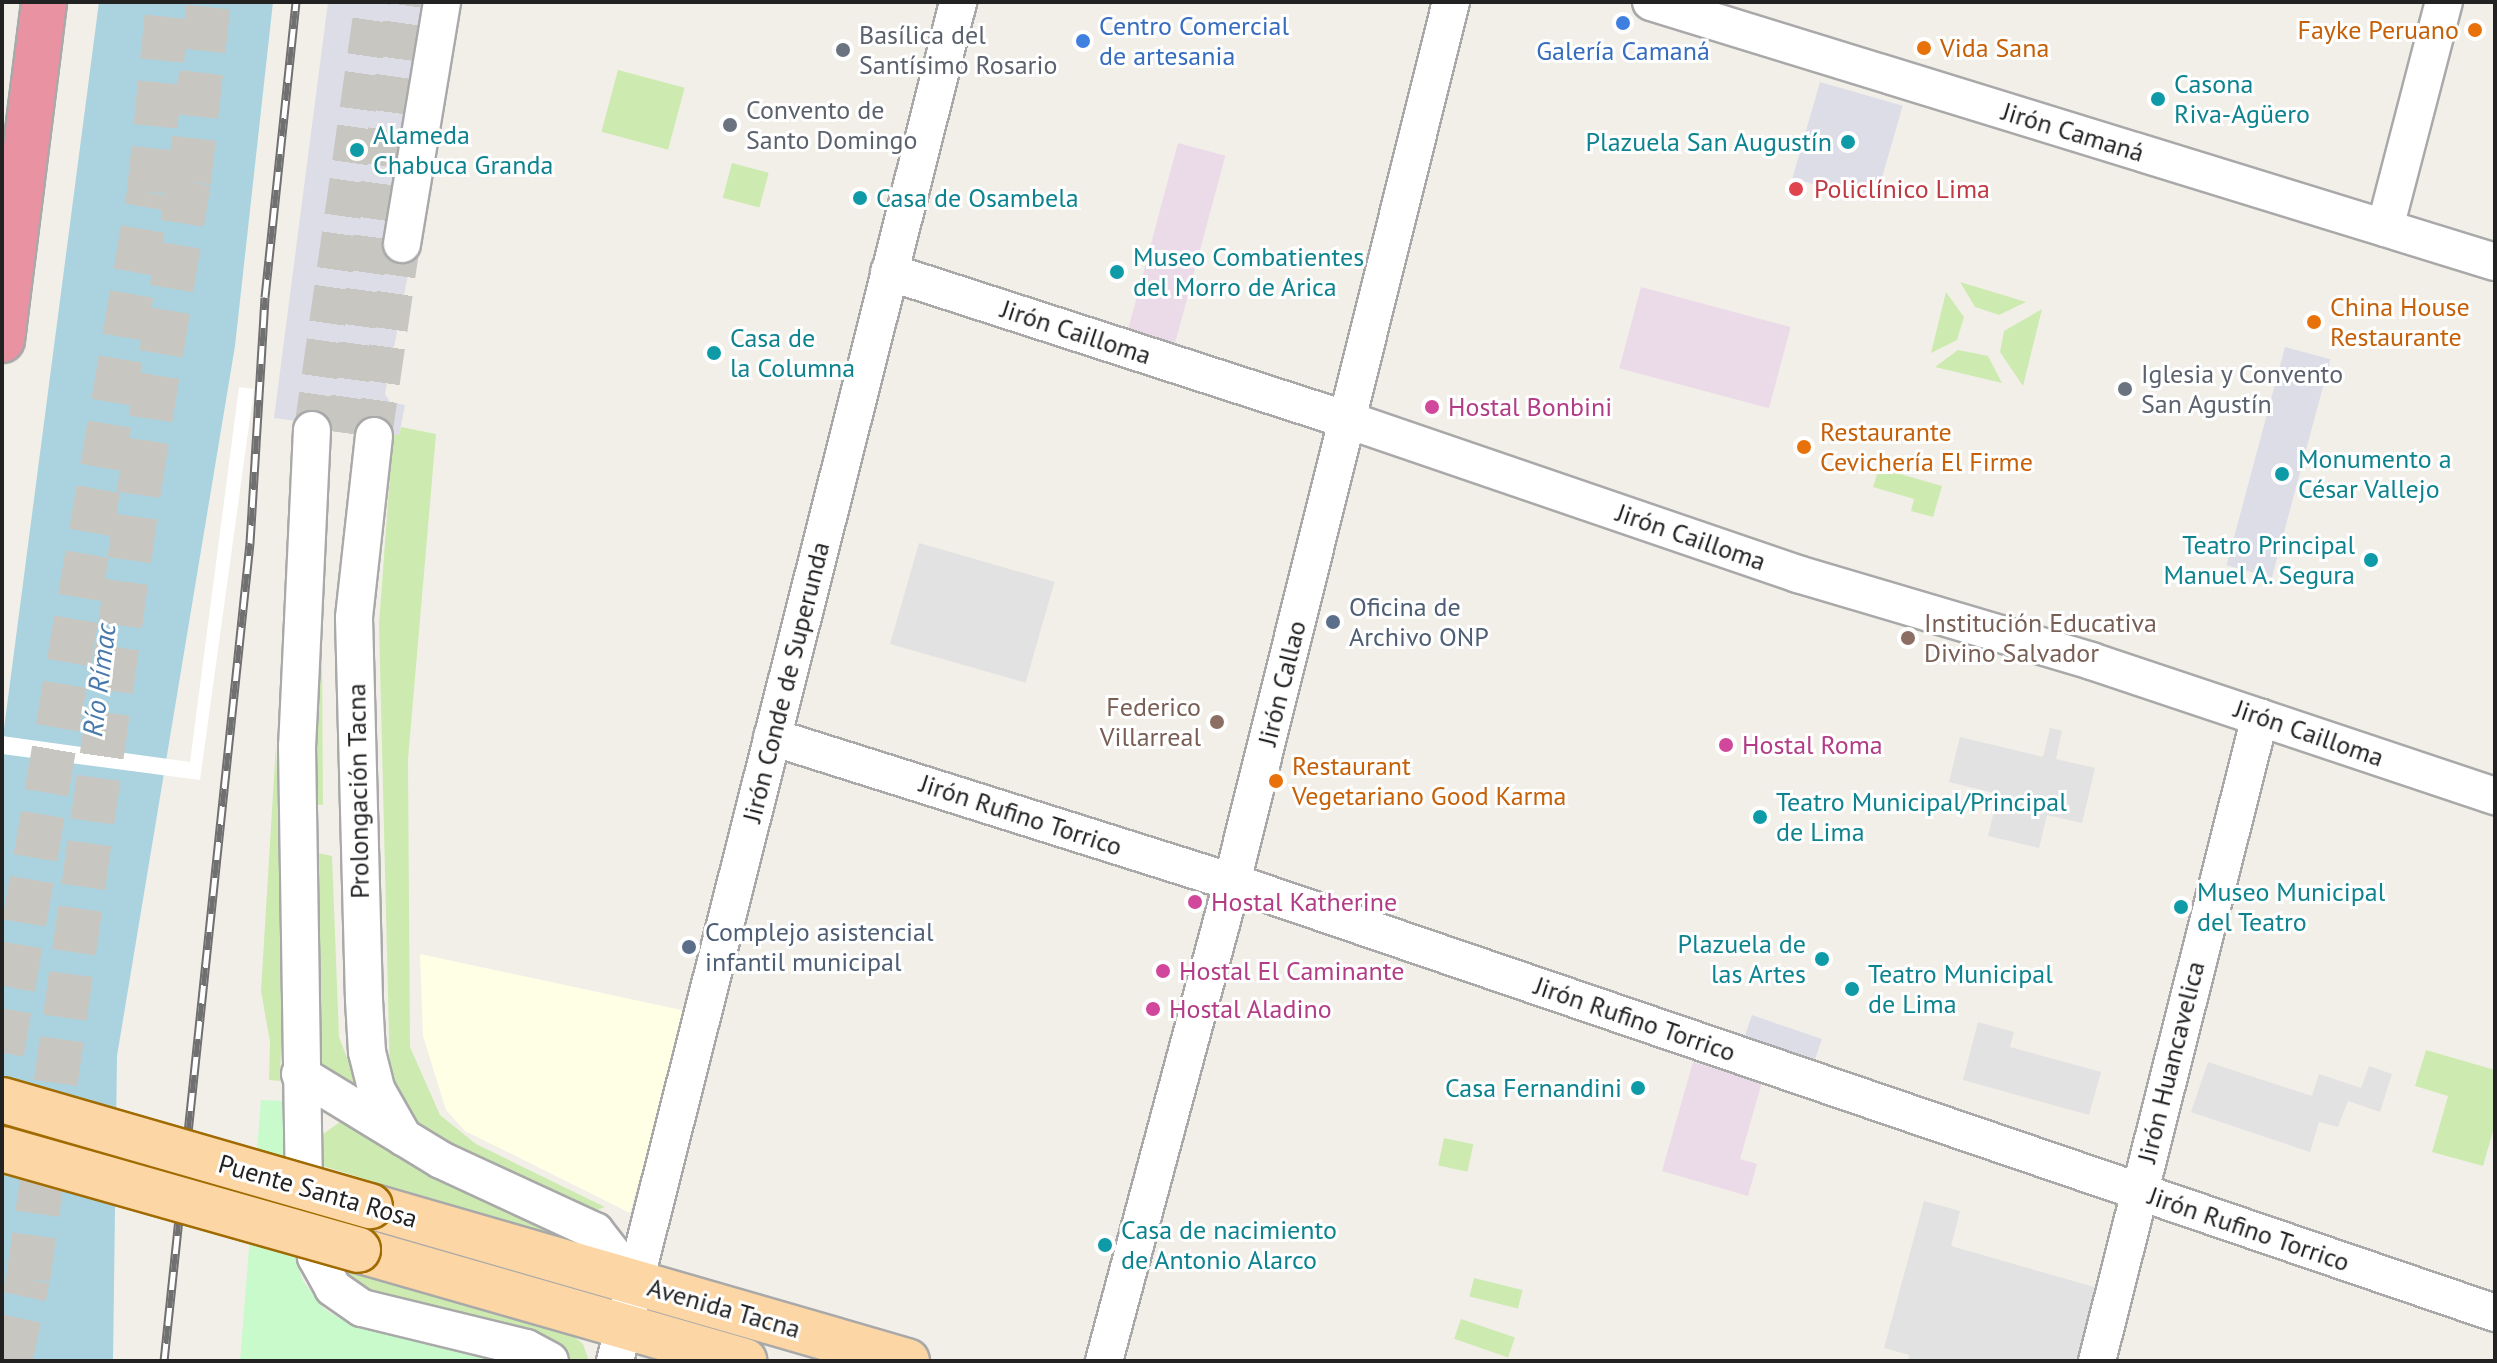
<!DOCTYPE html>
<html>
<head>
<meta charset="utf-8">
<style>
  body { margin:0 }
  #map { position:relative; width:2497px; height:1363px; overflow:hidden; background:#f2efe9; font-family:"PT Sans",sans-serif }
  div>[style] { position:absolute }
  .industrial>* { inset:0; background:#ebdbe8; transform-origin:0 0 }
  .education>* { inset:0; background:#ffffe5 }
  .grass>* { inset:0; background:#cdebb0; transform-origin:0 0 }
  .park>* { inset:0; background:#c8facc }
  .parking>* { inset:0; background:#e2e2e2; transform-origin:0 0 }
  .plaza>* { inset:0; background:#dddde8; transform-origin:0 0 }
  .water>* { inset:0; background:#aad3df }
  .pier>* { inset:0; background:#fff }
  .minor-tunnel>* { height:36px; margin-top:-18px; transform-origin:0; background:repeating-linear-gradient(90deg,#c8c6c1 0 36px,transparent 0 54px) }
  .highway-tunnel>* { height:44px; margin-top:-22px; transform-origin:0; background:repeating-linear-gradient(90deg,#c8c6c1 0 44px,transparent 0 66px) }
  .roads { filter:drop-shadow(2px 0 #a9a9a9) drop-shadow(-2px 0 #a9a9a9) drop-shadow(0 2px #a9a9a9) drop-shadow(0 -2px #a9a9a9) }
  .minor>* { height:36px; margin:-18px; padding:0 18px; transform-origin:18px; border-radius:18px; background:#fff }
  .major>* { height:44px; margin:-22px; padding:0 22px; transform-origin:22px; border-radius:22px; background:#fcd6a4 }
  .highway>* { height:44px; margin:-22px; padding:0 22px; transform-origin:22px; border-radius:22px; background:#e892a2 }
  .rail>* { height:9px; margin-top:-4.5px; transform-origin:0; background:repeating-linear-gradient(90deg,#fff 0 18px,#707070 0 36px); box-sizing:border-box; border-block:2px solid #707070 }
  .bridges { filter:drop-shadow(2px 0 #a06b00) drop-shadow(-2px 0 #a06b00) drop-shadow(0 2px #a06b00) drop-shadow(0 -2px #a06b00) }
  .major-bridge>* { height:44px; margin:-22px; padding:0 22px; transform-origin:22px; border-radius:22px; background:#fcd6a4 }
  .dots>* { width:22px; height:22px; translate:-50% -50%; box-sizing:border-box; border:4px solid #fff; border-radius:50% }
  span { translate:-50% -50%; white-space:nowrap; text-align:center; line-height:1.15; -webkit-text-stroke:6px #fff; paint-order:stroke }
  .shop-label { font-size:26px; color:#366cbe }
  .left { translate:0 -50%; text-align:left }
  .food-label { font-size:26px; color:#c56008 }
  .right { translate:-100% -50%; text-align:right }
  .worship-label { font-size:26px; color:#5b616d }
  .culture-label { font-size:26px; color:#0d838f }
  .street-label { font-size:26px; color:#222 }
  .health-label { font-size:26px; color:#be3a42 }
  .hotel-label { font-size:26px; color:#b23c85 }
  .service-label { font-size:26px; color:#4e5e75 }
  .education-label { font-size:26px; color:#785e54 }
  .water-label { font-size:28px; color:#4a7aab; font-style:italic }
  .frame { position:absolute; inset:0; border:4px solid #222; pointer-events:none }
</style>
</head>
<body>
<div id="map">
  <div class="industrial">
    <i style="left:1178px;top:143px;width:49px;height:194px;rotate:15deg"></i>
    <i style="left:1641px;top:287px;width:155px;height:84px;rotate:15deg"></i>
    <i style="clip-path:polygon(1693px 1062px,1762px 1082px,1740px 1159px,1757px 1164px,1748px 1196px,1662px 1171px)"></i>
  </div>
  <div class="education">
    <i style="clip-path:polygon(420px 954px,686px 1011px,630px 1213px,465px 1131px,446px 1110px,423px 1036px)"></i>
  </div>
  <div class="grass">
    <i style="left:618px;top:70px;width:69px;height:64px;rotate:15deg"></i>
    <i style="left:732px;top:163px;width:38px;height:36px;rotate:15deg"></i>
    <i style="clip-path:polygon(1960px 282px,2026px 302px,1999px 315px,1975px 307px)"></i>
    <i style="clip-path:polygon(1946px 292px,1964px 317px,1957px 340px,1931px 353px)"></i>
    <i style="clip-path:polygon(2042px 309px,2023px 386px,2000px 352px,2004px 331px)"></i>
    <i style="clip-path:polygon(1958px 350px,1988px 356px,2002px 383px,1935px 367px)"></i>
    <i style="clip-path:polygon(401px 427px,436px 434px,408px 759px,410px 1047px,440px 1115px,476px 1144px,605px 1207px,589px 1213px,435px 1136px,407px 1112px,390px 1078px,379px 624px,393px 434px,399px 435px)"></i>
    <i style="clip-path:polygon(1879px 468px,1942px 486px,1933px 517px,1911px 511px,1914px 499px,1873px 487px)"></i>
    <i style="clip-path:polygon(320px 597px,322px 656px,323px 805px,311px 804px)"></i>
    <i style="clip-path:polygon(276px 744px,283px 977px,280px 1081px,269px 1080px,270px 1042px,261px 991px)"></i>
    <i style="clip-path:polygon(313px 852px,332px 856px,339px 1037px,364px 1102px,320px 1076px)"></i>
    <i style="clip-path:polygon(2426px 1050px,2495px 1070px,2495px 1124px,2483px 1166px,2432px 1152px,2448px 1096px,2415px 1086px)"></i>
    <i style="clip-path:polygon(347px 1117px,598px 1252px,320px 1165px,323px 1134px)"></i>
    <i style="left:1444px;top:1138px;width:30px;height:28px;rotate:12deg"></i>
    <i style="clip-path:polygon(332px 1261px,569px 1333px,583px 1344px,589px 1361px,566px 1361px,362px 1292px)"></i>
    <i style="left:1474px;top:1278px;width:50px;height:19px;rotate:14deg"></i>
    <i style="left:1461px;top:1319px;width:57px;height:21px;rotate:19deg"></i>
  </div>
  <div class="park">
    <i style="clip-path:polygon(261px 1100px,283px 1101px,289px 1219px,297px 1262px,303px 1281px,324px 1309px,355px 1327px,500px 1361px,240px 1361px)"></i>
  </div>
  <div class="parking">
    <i style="left:919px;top:543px;width:141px;height:105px;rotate:16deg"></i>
    <i style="clip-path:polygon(2050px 728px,2062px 731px,2056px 759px,2095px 768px,2082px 823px,2047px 815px,2039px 848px,1988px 836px,1998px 794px,1949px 782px,1960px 737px,2043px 757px)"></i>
    <i style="clip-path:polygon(1978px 1022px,2014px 1032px,2010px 1047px,2101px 1072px,2089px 1115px,1963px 1080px)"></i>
    <i style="clip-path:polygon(2208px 1062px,2312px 1096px,2319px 1074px,2361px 1088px,2369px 1066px,2392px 1074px,2380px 1112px,2348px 1101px,2338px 1127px,2319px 1122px,2310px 1152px,2191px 1112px)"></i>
    <i style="clip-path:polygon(1924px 1201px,1960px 1211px,1951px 1246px,2108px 1291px,2089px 1361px,1908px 1361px,1909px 1355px,1884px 1348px)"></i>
  </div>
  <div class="plaza">
    <i style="clip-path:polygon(328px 2px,432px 2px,413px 249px,385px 394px,390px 402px,405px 405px,399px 435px,274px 418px)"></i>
    <i style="left:1820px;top:82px;width:86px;height:100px;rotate:16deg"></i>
    <i style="left:2285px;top:347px;width:47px;height:226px;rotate:15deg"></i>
    <i style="left:1752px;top:1015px;width:74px;height:24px;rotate:19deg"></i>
  </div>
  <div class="water">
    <i style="clip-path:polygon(99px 2px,273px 2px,235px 346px,117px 1056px,113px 1361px,2px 1361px,2px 744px)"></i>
  </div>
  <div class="pier">
    <i style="clip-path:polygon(239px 387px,254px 389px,200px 780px,2px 754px,2px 736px,190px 762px)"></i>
  </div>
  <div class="minor-tunnel">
    <i style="left:312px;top:430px;width:432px;rotate:-81.9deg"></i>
    <i style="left:344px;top:433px;width:435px;rotate:-82.1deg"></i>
    <i style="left:374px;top:436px;width:194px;rotate:-81.7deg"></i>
  </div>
  <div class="highway-tunnel">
    <i style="left:2px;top:1053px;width:873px;rotate:-80.31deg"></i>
    <i style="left:149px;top:192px;width:191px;rotate:-84.3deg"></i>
    <i style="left:10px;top:1361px;width:84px;rotate:-77.6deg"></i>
    <i style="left:28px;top:1279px;width:803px;rotate:-81.98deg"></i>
    <i style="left:140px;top:484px;width:306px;rotate:-80.8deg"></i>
    <i style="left:189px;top:182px;width:181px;rotate:-83.7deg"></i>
  </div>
  <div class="roads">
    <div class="minor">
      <i style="left:1651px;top:2px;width:883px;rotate:17.12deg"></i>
      <i style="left:2385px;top:228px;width:234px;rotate:-75.4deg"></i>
      <i style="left:402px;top:244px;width:245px;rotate:-80.6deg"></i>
      <i style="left:889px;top:272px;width:482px;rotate:17.9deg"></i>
      <i style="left:1348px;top:420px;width:476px;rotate:18.9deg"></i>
      <i style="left:1798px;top:574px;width:306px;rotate:16.5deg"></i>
      <i style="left:2091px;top:661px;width:426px;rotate:18.5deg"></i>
      <i style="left:312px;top:430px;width:316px;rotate:92.7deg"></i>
      <i style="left:297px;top:746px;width:429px;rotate:89.1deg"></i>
      <i style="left:304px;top:1175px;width:83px;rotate:81.7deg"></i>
      <i style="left:316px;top:1257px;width:35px;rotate:61deg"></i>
      <i style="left:333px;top:1288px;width:35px;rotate:35deg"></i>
      <i style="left:362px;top:1308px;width:169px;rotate:13.7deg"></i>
      <i style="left:526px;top:1348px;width:27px;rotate:28deg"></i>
      <i style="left:374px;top:436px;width:183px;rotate:96.3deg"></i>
      <i style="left:354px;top:618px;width:382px;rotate:88.5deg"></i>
      <i style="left:364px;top:1000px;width:52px;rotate:86.7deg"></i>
      <i style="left:367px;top:1052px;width:38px;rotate:76deg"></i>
      <i style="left:376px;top:1089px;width:56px;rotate:60.3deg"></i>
      <i style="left:772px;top:737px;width:482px;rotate:17.5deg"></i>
      <i style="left:1232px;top:882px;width:1335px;rotate:18.84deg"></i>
      <i style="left:300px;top:1074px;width:165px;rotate:31.4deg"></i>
      <i style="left:441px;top:1160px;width:170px;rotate:24.8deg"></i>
      <i style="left:595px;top:1231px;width:63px;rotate:52deg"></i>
      <i style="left:615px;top:1361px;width:1402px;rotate:-75.83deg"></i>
      <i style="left:1104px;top:1361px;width:496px;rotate:-75deg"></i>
      <i style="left:1232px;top:882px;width:907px;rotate:-76.03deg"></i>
      <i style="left:2097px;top:1361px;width:664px;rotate:-75.8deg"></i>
    </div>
    <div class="major">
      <i style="left:370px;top:1206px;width:559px;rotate:16.1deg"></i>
      <i style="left:358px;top:1250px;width:402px;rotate:16deg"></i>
    </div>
    <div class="highway">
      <i style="left:2px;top:340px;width:341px;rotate:-82.9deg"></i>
    </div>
  </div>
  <div class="rail">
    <i style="left:164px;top:1361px;width:823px;rotate:-84deg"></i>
    <i style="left:250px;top:543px;width:246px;rotate:-86.5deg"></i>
    <i style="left:265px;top:297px;width:297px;rotate:-84deg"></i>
  </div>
  <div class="bridges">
    <div class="major-bridge">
      <i style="left:2px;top:1100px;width:383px;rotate:16.1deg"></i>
      <i style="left:2px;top:1149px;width:370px;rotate:15.8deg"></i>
    </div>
  </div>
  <div class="dots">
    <i style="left:1623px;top:23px;background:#3f7fe0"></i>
    <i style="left:2475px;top:30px;background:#e8710a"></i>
    <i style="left:1083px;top:41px;background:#3f7fe0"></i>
    <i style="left:1924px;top:48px;background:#e8710a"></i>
    <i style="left:843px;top:50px;background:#6b7280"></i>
    <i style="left:2158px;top:99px;background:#0f9aa8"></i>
    <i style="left:730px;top:125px;background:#6b7280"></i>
    <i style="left:1848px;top:142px;background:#0f9aa8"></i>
    <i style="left:357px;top:150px;background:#0f9aa8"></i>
    <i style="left:1796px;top:189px;background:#e0444e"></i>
    <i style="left:860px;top:198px;background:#0f9aa8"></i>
    <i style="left:1117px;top:272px;background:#0f9aa8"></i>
    <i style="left:2314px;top:322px;background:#e8710a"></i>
    <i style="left:714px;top:353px;background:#0f9aa8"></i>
    <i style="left:2125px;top:389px;background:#6b7280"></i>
    <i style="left:1432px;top:407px;background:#d1479c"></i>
    <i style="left:1804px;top:447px;background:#e8710a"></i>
    <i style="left:2282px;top:474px;background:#0f9aa8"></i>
    <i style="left:2371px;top:560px;background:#0f9aa8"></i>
    <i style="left:1333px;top:622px;background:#5c6f8a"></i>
    <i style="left:1908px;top:638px;background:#8d6e63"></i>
    <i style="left:1217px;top:722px;background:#8d6e63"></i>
    <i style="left:1726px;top:745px;background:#d1479c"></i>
    <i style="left:1276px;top:781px;background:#e8710a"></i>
    <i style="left:1760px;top:817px;background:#0f9aa8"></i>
    <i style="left:1195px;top:902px;background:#d1479c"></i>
    <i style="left:2181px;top:907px;background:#0f9aa8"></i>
    <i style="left:689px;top:947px;background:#5c6f8a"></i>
    <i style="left:1822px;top:959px;background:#0f9aa8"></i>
    <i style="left:1163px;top:971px;background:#d1479c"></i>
    <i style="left:1852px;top:989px;background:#0f9aa8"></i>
    <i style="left:1153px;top:1009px;background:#d1479c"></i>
    <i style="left:1638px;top:1088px;background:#0f9aa8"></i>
    <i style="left:1105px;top:1245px;background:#0f9aa8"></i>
  </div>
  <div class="shop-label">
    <span class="left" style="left:1099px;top:41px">Centro Comercial<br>de artesania</span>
    <span style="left:1623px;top:51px">Galería Camaná</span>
  </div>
  <div class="food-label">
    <span class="right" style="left:2459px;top:30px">Fayke Peruano</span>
    <span class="left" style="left:1940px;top:48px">Vida Sana</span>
    <span class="left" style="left:2330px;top:322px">China House<br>Restaurante</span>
    <span class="left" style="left:1820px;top:447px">Restaurante<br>Cevichería El Firme</span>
    <span class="left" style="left:1292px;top:781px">Restaurant<br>Vegetariano Good Karma</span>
  </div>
  <div class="worship-label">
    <span class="left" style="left:859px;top:50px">Basílica del<br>Santísimo Rosario</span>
    <span class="left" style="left:746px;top:125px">Convento de<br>Santo Domingo</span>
    <span class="left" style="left:2141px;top:389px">Iglesia y Convento<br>San Agustín</span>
  </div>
  <div class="culture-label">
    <span class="left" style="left:2174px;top:99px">Casona<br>Riva-Agüero</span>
    <span class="left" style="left:373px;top:150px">Alameda<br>Chabuca Granda</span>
    <span class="right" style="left:1832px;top:142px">Plazuela San Augustín</span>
    <span class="left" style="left:876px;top:198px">Casa de Osambela</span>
    <span class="left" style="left:1133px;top:272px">Museo Combatientes<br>del Morro de Arica</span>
    <span class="left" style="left:730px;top:353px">Casa de<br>la Columna</span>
    <span class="left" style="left:2298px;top:474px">Monumento a<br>César Vallejo</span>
    <span class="right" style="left:2355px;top:560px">Teatro Principal<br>Manuel A. Segura</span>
    <span class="left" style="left:1776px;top:817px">Teatro Municipal/Principal<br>de Lima</span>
    <span class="left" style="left:2197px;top:907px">Museo Municipal<br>del Teatro</span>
    <span class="right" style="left:1806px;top:959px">Plazuela de<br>las Artes</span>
    <span class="left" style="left:1868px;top:989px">Teatro Municipal<br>de Lima</span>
    <span class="right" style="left:1622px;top:1088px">Casa Fernandini</span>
    <span class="left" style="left:1121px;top:1245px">Casa de nacimiento<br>de Antonio Alarco</span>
  </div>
  <div class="street-label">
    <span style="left:2073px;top:132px;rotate:17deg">Jirón Camaná</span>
    <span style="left:1076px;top:332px;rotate:18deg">Jirón Cailloma</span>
    <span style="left:1691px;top:537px;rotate:19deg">Jirón Cailloma</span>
    <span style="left:786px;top:682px;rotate:-76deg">Jirón Conde de Superunda</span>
    <span style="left:1282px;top:683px;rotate:-76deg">Jirón Callao</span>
    <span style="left:2309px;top:733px;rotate:19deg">Jirón Cailloma</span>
    <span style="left:358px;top:791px;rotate:-91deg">Prolongación Tacna</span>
    <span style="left:1021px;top:815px;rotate:18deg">Jirón Rufino Torrico</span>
    <span style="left:1635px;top:1019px;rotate:19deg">Jirón Rufino Torrico</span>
    <span style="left:2171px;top:1062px;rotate:-76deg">Jirón Huancavelica</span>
    <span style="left:318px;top:1191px;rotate:16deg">Puente Santa Rosa</span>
    <span style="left:2249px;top:1229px;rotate:19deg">Jirón Rufino Torrico</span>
    <span style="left:724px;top:1308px;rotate:16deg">Avenida Tacna</span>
  </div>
  <div class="health-label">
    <span class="left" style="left:1814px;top:189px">Policlínico Lima</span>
  </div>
  <div class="hotel-label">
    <span class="left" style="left:1448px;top:407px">Hostal Bonbini</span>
    <span class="left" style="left:1742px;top:745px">Hostal Roma</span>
    <span class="left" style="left:1211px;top:902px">Hostal Katherine</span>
    <span class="left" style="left:1179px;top:971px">Hostal El Caminante</span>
    <span class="left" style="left:1169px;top:1009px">Hostal Aladino</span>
  </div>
  <div class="service-label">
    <span class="left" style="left:1349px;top:622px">Oficina de<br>Archivo ONP</span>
    <span class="left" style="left:705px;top:947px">Complejo asistencial<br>infantil municipal</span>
  </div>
  <div class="education-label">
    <span class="left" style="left:1924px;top:638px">Institución Educativa<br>Divino Salvador</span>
    <span class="right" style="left:1201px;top:722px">Federico<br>Villarreal</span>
  </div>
  <div class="water-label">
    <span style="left:99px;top:680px;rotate:-83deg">Río Rímac</span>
  </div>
  <div class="frame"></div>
</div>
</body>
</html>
